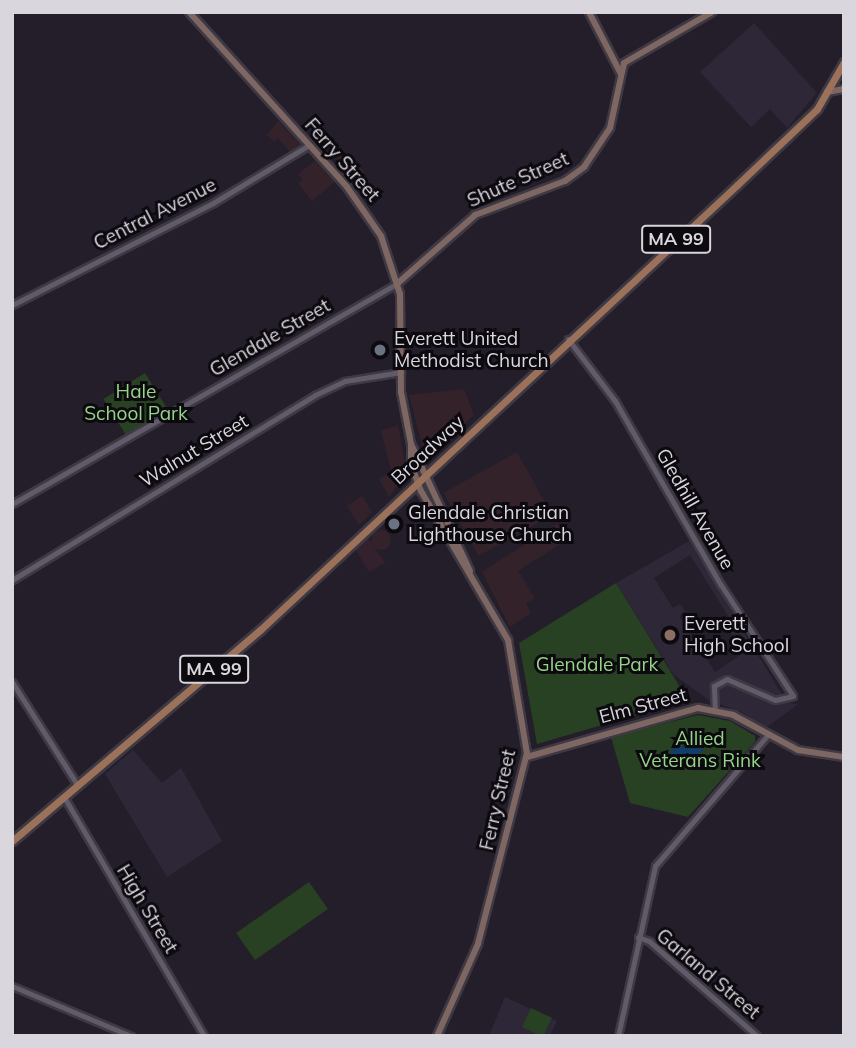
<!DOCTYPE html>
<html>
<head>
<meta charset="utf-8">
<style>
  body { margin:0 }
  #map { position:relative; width:856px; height:1048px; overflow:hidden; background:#241e2a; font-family:Mulish,sans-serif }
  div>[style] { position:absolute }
  .commercial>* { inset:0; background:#34222a; transform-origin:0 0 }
  .round { border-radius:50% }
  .industrial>* { inset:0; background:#33222d }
  .built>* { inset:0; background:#2e2737 }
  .green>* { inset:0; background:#274122; transform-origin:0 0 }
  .water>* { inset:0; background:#123c6a }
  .roads { filter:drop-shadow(2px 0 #3e3943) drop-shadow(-2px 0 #3e3943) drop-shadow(0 2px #3e3943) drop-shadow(0 -2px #3e3943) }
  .tertiary>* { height:5px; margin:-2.5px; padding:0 2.5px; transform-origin:2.5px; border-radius:2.5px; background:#615b69 }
  .secondary>* { height:6px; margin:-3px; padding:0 3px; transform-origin:3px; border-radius:3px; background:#7e6662 }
  .primary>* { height:7px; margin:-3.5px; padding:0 3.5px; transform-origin:3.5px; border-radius:3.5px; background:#9b715a }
  .dots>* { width:19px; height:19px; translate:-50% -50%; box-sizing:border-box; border:4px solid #0c090f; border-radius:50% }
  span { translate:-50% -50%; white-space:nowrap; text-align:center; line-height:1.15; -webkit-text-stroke:6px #0c090f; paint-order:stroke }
  .shield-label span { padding:2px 5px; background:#0c090f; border:2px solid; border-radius:5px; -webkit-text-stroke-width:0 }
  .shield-label { font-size:18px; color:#dad6de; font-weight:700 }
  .street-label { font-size:19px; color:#dad6de }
  .poi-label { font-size:19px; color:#dad6de }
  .left { translate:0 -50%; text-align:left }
  .park-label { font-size:19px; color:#95d588 }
  .frame { position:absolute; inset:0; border:14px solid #dad6de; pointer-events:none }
</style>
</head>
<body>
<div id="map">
  <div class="commercial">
    <i style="clip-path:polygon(278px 121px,297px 141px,301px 146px,290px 152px,278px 138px,274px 142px,267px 135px)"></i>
    <i style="clip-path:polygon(341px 154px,349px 167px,355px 162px,365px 172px,351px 182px,334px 162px)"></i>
    <i style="clip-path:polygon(315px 161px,335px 182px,312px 201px,298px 183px,303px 180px,298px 174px)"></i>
    <i style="clip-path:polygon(464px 389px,474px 415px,430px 457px,425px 456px,409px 395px)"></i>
    <i style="clip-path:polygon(398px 425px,407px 473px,389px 497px,379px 479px,391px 471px,381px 431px)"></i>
    <i style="left:517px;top:452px;width:72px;height:84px;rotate:61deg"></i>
    <i style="clip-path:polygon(362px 496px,372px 512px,359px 525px,347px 506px)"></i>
    <i style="clip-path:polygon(558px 523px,568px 539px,518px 571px,535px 598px,526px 603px,531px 613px,510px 627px,482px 572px)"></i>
    <i class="round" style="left:371px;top:530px;width:20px;height:20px"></i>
  </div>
  <div class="industrial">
    <i style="clip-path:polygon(368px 538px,385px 563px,369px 572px,356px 550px)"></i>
  </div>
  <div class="built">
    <i style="clip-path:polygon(754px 23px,817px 93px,787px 128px,770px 109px,751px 127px,700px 72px)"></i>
    <i style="clip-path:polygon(evenodd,689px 541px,787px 703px,798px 704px,766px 728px,742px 712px,710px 701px,673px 674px,616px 583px,689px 541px,690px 555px,735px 627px,730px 631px,734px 637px,740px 634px,749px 649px,715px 672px,679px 616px,685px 611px,680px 604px,673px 608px,654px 578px,690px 555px)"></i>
    <i style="clip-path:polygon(133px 750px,162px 783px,181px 768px,222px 841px,167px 877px,105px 774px)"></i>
    <i style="clip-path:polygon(505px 997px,557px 1021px,550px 1036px,489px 1036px)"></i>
  </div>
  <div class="green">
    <i style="left:145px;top:373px;width:44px;height:49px;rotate:58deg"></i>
    <i style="clip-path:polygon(616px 583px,688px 700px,537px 744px,519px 643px)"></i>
    <i style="clip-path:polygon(698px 715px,730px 721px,755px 736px,755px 742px,688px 817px,630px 803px,611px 737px)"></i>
    <i style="left:309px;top:882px;width:33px;height:89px;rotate:55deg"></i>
    <i style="left:531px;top:1008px;width:23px;height:21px;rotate:25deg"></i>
  </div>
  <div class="water">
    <i style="clip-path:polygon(699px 741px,703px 751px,694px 756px,693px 768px,682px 760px,671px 761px,670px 750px)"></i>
  </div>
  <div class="roads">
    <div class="tertiary">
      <i style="left:12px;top:305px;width:225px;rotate:-26.9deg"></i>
      <i style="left:213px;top:203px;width:112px;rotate:-31.1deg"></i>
      <i style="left:568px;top:339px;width:78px;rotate:52.8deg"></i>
      <i style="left:615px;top:401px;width:212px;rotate:60.1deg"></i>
      <i style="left:721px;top:585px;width:132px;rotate:57deg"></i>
      <i style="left:793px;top:696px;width:18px;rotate:167deg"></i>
      <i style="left:775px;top:700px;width:52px;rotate:-156.4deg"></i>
      <i style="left:727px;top:679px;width:15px;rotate:152deg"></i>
      <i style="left:714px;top:686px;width:23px;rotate:88deg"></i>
      <i style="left:12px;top:504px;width:445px;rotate:-29.8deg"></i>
      <i style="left:12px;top:580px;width:355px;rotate:-31.4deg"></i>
      <i style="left:315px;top:395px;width:33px;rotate:-25deg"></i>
      <i style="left:345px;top:381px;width:57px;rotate:-9.1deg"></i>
      <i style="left:12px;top:682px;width:123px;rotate:57.6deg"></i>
      <i style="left:64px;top:797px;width:277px;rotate:59.6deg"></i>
      <i style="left:638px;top:937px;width:12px;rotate:20deg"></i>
      <i style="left:649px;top:941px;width:144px;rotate:41.3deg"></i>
      <i style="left:12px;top:986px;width:129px;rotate:22.8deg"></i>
      <i style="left:618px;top:1036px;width:174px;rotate:-77.7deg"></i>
      <i style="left:655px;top:866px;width:172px;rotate:-49.3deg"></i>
    </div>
    <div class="secondary">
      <i style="left:189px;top:12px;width:236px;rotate:47.9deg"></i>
      <i style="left:347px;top:187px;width:60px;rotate:55.2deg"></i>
      <i style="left:381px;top:236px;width:61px;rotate:71.9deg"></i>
      <i style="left:400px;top:294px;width:98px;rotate:89.4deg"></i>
      <i style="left:401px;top:392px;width:53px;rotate:79.1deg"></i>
      <i style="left:411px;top:444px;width:140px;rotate:65.1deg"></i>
      <i style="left:589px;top:12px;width:68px;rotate:62.7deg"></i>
      <i style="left:827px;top:92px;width:17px;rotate:-10deg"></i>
      <i style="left:398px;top:283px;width:103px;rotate:-41.4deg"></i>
      <i style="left:475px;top:215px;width:96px;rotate:-20.7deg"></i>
      <i style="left:565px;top:181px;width:24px;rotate:-36deg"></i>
      <i style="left:584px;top:167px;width:47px;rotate:-56.3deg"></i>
      <i style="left:610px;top:128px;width:66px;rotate:-77.8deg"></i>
      <i style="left:624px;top:63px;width:102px;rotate:-30.1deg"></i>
      <i style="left:411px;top:444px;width:20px;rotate:90deg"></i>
      <i style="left:411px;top:464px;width:29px;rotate:70deg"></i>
      <i style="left:421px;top:491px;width:173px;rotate:59.7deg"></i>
      <i style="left:508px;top:640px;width:115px;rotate:80.5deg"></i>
      <i style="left:527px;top:753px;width:197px;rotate:104.4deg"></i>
      <i style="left:478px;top:944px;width:101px;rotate:114deg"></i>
      <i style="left:527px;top:757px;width:178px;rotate:-16deg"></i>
      <i style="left:698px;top:708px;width:36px;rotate:11deg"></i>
      <i style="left:733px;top:715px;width:74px;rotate:28.3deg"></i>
      <i style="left:798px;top:750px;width:47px;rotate:8.7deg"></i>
    </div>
    <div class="primary">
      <i style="left:12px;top:841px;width:326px;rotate:-40.4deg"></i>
      <i style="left:260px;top:630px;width:652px;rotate:-43.01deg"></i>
      <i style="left:737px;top:185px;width:110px;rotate:-43.5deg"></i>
      <i style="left:817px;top:109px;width:54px;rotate:-60.1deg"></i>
    </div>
  </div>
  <div class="dots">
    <i style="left:380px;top:350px;background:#6b7280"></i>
    <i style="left:394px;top:524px;background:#6b7280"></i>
    <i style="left:670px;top:635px;background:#8d6e63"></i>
  </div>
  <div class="shield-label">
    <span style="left:676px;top:239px">MA 99</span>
    <span style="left:214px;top:669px">MA 99</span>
  </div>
  <div class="street-label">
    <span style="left:342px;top:160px;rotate:49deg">Ferry Street</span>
    <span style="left:518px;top:180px;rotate:-24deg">Shute Street</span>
    <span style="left:155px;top:214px;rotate:-27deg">Central Avenue</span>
    <span style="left:270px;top:338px;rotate:-30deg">Glendale Street</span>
    <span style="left:428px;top:450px;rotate:-43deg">Broadway</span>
    <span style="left:194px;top:451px;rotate:-31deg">Walnut Street</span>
    <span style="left:695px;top:509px;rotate:60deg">Gledhill Avenue</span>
    <span style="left:643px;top:706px;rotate:-15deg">Elm Street</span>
    <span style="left:498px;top:800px;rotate:-77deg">Ferry Street</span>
    <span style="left:147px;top:909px;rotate:59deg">High Street</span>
    <span style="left:708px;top:974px;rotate:40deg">Garland Street</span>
  </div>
  <div class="poi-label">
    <span class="left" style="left:394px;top:350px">Everett United<br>Methodist Church</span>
    <span class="left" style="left:408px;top:524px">Glendale Christian<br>Lighthouse Church</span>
    <span class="left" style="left:684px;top:635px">Everett<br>High School</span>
  </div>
  <div class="park-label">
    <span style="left:136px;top:403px">Hale<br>School Park</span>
    <span style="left:597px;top:665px">Glendale Park</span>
    <span style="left:700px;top:750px">Allied<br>Veterans Rink</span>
  </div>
  <div class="frame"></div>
</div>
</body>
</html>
